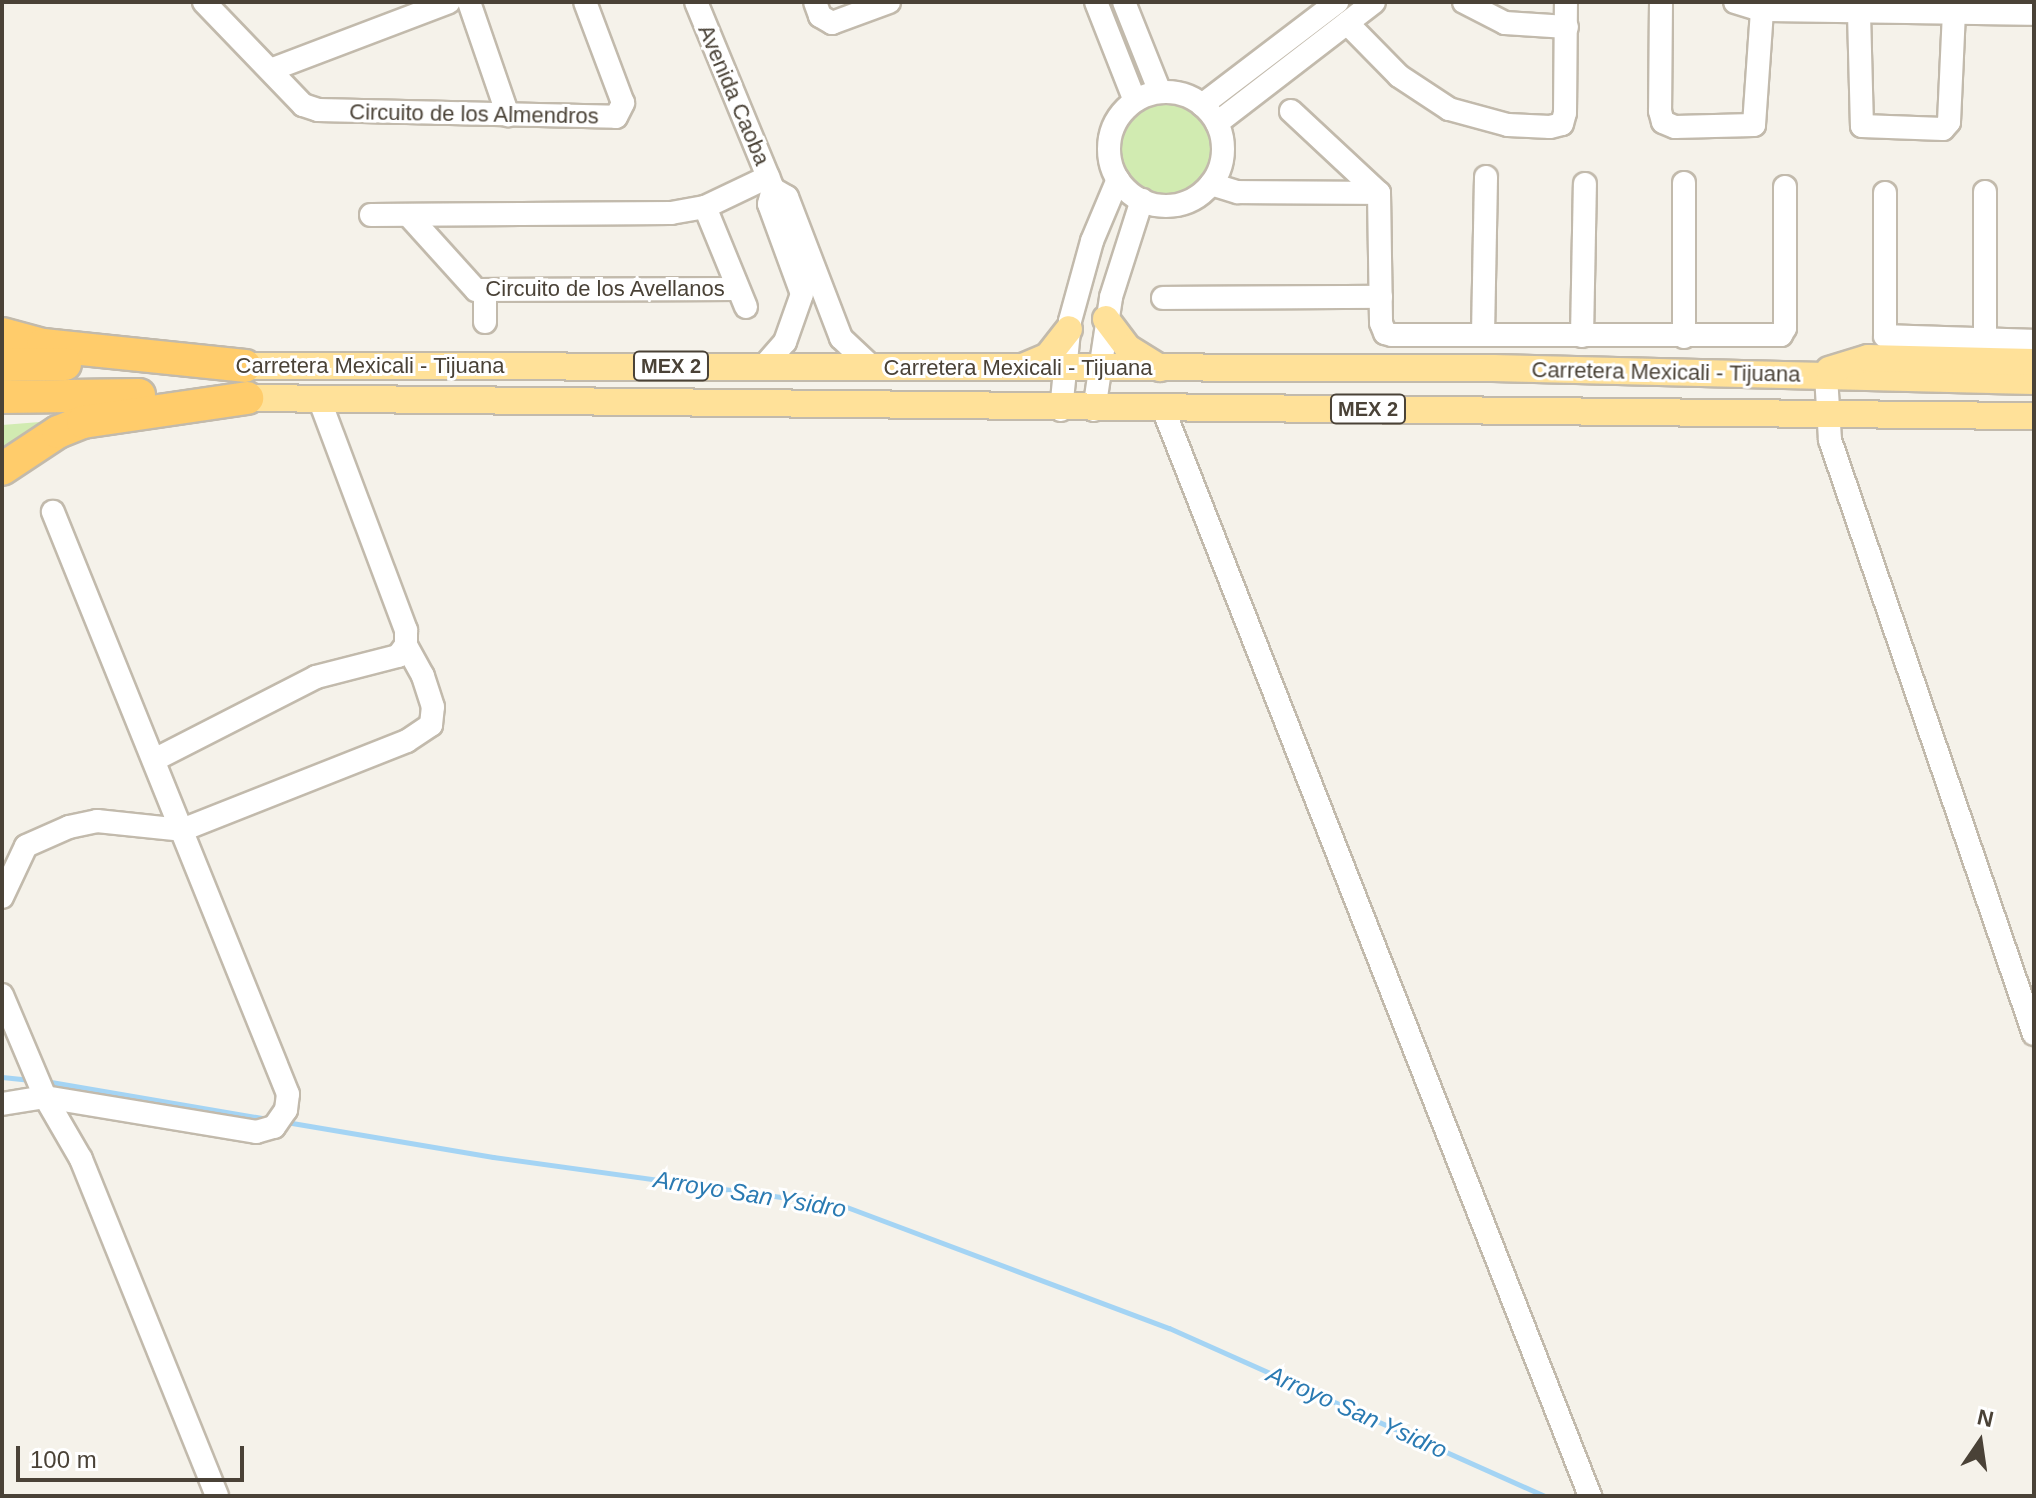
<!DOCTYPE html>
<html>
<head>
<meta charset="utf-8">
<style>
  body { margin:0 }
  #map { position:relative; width:2036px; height:1498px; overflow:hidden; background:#f5f2ea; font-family:Helvetica,sans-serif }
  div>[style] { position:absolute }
  .green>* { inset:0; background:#d1ebb1 }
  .round { border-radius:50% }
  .stream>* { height:5px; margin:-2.5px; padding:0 2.5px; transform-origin:2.5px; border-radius:2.5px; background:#a4d4f4 }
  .roads { filter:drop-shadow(2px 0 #c2baac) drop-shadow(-2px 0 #c2baac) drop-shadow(0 2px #c2baac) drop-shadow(0 -2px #c2baac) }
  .minor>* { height:22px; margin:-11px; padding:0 11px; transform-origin:11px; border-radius:11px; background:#fff }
  .minor>.ring { margin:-11px; padding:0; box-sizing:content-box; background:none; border:22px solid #fff; border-radius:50% }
  .major>* { height:26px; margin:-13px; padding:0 13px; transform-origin:13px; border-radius:13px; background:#ffe199 }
  .highway>* { height:32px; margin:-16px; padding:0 16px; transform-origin:16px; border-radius:16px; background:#ffcc6b }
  span { translate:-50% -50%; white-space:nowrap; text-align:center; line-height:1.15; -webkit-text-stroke:6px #fff; paint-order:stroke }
  .shield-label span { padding:2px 6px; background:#fff; border:2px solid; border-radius:6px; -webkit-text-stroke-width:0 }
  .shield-label { font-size:20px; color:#4a4237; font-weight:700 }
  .street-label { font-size:22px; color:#4a4237 }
  .water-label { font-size:24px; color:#2a7ab2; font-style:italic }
  .frame { position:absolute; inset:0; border:4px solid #4a4237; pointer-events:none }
  .north { position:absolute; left:1940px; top:1402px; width:80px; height:80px; -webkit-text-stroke:6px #fff; paint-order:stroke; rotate:13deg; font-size:22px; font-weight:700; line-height:32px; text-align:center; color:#4a4237 }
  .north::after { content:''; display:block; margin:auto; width:28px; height:36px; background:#4a4237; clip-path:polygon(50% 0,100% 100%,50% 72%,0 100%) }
  .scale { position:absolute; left:16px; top:1446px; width:228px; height:36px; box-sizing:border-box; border:4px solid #4a4237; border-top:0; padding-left:10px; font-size:24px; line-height:28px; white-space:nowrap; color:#4a4237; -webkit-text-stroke:6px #fff; paint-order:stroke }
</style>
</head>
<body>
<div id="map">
  <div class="green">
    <i class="round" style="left:1120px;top:102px;width:92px;height:92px"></i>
    <i style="clip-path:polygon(78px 419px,2px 465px,2px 425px)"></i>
  </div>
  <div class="stream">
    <i style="left:2px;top:1077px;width:29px;rotate:6deg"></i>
    <i style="left:45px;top:1081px;width:226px;rotate:9.7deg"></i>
    <i style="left:286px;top:1122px;width:210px;rotate:9.6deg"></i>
    <i style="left:493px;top:1157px;width:354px;rotate:7.9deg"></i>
    <i style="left:844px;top:1206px;width:347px;rotate:20.6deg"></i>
    <i style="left:1169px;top:1328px;width:411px;rotate:24.1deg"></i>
  </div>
  <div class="roads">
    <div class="minor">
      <i style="left:204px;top:2px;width:143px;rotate:46.1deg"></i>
      <i style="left:303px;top:105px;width:16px;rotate:18deg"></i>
      <i style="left:318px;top:110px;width:298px;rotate:1.3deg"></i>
      <i style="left:616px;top:117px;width:16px;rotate:-63deg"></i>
      <i style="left:623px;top:103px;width:108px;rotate:-110.6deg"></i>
      <i style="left:469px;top:2px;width:120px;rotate:71deg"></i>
      <i style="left:696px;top:2px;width:202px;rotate:67.6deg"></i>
      <i style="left:815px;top:2px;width:15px;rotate:70deg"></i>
      <i style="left:820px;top:16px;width:14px;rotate:30deg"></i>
      <i style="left:832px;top:23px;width:61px;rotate:-20.2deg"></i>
      <i style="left:1096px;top:2px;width:106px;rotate:68.5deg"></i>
      <i style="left:1124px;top:2px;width:97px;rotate:68.2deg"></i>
      <i style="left:1464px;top:2px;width:46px;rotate:27.1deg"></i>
      <i style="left:1505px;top:23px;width:62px;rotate:3.7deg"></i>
      <i style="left:1661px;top:2px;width:109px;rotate:90.5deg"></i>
      <i style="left:1660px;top:111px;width:11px;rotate:75deg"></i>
      <i style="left:1663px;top:122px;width:13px;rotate:23deg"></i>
      <i style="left:1675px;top:127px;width:79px;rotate:-1.5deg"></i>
      <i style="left:1754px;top:125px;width:115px;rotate:-86deg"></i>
      <i style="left:1735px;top:2px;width:28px;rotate:17deg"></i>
      <i style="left:1762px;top:10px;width:272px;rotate:0.8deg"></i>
      <i style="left:1859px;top:13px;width:113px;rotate:88.5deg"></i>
      <i style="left:1862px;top:126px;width:81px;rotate:2.1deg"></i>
      <i style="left:1943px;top:129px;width:9px;rotate:-49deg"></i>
      <i style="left:1949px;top:122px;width:110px;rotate:-87.4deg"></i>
      <i style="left:1347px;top:23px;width:74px;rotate:45.5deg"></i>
      <i style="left:1399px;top:76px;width:60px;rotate:33.4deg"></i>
      <i style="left:1449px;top:109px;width:61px;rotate:15.2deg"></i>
      <i style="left:1508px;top:125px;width:42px;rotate:2.7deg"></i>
      <i style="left:1550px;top:127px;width:12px;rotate:-14deg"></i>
      <i style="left:1562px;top:124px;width:11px;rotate:-75deg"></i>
      <i style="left:1565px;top:113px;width:111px;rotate:-89.5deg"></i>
      <i style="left:273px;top:69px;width:188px;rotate:-20.8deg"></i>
      <i class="ring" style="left:1109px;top:92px;width:92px;height:92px"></i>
      <i style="left:1202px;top:105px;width:170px;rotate:-37.3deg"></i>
      <i style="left:1291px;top:111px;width:120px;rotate:43deg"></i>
      <i style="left:1379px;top:193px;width:130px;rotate:89.1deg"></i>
      <i style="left:1381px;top:323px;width:11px;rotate:68deg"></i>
      <i style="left:1385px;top:333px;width:7px;rotate:16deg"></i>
      <i style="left:1392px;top:335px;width:389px"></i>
      <i style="left:1781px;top:335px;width:8px;rotate:-60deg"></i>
      <i style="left:1785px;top:328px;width:141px;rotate:-90deg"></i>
      <i style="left:1217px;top:123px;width:198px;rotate:-37.6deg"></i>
      <i style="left:1211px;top:184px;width:28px;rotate:17deg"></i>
      <i style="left:1238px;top:192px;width:141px;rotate:0.4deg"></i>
      <i style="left:773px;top:189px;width:16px;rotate:30deg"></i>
      <i style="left:787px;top:197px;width:151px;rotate:69deg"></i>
      <i style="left:841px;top:338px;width:42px;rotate:43.1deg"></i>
      <i style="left:1985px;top:192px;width:148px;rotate:90deg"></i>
      <i style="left:1885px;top:193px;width:143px;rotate:90deg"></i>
      <i style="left:1885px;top:336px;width:149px;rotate:1.9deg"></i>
      <i style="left:705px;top:207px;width:108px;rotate:67.7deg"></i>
      <i style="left:371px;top:215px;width:300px;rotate:-0.4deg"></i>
      <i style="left:671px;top:213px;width:35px;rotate:-10deg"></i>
      <i style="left:705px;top:207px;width:70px;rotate:-25.5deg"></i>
      <i style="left:410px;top:217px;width:98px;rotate:47.9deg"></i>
      <i style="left:476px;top:290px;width:261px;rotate:-0.2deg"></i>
      <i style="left:485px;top:291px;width:31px;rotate:90deg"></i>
      <i style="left:1163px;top:298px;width:218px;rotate:-0.3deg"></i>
      <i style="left:1483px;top:334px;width:157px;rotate:-88.9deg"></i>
      <i style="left:1582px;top:336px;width:152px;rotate:-88.9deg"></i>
      <i style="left:1684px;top:337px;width:154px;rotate:-90deg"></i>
      <i style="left:764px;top:366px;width:32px;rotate:-49deg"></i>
      <i style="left:785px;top:342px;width:51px;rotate:-70.5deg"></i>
      <i style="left:802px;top:294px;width:96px;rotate:-110.1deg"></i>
      <i style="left:769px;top:204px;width:16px;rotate:-75deg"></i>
      <i style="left:1826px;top:376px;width:64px;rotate:86.4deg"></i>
      <i style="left:1830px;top:440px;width:628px;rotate:71.05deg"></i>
      <i style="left:1061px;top:410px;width:89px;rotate:-84.2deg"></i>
      <i style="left:1070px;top:321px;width:83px;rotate:-74.6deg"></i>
      <i style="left:1092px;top:241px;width:67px;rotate:-67.2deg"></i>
      <i style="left:1094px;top:410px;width:114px;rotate:-81.4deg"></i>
      <i style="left:1111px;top:297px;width:102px;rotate:-72.3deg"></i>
      <i style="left:1164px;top:411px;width:1166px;rotate:68.56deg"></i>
      <i style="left:154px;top:760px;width:182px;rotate:-27.1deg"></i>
      <i style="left:316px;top:677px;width:85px;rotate:-14.4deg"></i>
      <i style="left:398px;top:656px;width:14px;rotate:-54deg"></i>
      <i style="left:2px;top:897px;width:56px;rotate:-64.8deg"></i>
      <i style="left:26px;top:846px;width:47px;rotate:-23.8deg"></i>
      <i style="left:69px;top:827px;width:29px;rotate:-12deg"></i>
      <i style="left:97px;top:821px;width:85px;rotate:6deg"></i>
      <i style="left:182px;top:830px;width:242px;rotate:-21.6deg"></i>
      <i style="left:407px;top:741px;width:29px;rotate:-34deg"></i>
      <i style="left:431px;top:725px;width:18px;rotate:-84deg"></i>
      <i style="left:433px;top:707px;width:33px;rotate:-108deg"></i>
      <i style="left:423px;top:676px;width:35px;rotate:-119deg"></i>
      <i style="left:406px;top:645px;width:15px;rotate:-90deg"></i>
      <i style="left:406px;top:630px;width:247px;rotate:-110.6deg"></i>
      <i style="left:2px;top:995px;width:111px;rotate:67.1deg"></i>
      <i style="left:45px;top:1097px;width:72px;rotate:59.9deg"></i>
      <i style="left:81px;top:1159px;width:363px;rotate:68deg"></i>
      <i style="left:2px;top:1104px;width:44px;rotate:-9.2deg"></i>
      <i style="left:45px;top:1097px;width:214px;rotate:9.4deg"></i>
      <i style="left:256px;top:1132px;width:19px;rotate:-16deg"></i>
      <i style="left:274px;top:1127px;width:21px;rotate:-55deg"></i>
      <i style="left:286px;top:1110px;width:16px;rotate:-83deg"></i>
      <i style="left:288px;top:1094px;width:628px;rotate:-111.99deg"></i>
    </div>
    <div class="major">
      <i style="left:1106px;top:319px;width:36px;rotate:53deg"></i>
      <i style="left:1128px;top:348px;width:38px;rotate:32deg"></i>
      <i style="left:245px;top:366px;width:1248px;rotate:0.09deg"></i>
      <i style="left:1493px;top:368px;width:541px;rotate:1.38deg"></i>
      <i style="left:1025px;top:366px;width:25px;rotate:-23deg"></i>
      <i style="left:1048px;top:356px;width:34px;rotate:-52deg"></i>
      <i style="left:1829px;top:370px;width:41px;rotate:-17.1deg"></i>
      <i style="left:1868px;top:358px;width:166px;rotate:1.4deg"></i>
      <i style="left:247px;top:398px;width:1787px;rotate:0.58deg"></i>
    </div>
    <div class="highway">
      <i style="left:2px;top:334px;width:42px;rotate:15deg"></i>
      <i style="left:43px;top:345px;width:203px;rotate:5.9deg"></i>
      <i style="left:2px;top:365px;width:63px;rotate:-0.9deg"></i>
      <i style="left:2px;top:397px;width:137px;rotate:-0.8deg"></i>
      <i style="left:2px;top:469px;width:67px;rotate:-33.5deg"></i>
      <i style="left:58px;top:432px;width:27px;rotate:-22deg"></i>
      <i style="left:83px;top:422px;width:166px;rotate:-8.3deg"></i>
    </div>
  </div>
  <div class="shield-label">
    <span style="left:671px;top:366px">MEX 2</span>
    <span style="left:1368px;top:409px">MEX 2</span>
  </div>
  <div class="street-label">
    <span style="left:734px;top:95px;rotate:67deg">Avenida Caoba</span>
    <span style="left:474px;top:114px;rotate:1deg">Circuito de los Almendros</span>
    <span style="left:605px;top:289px">Circuito de los Avellanos</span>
    <span style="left:370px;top:366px">Carretera Mexicali - Tijuana</span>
    <span style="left:1018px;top:368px">Carretera Mexicali - Tijuana</span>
    <span style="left:1666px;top:372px;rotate:1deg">Carretera Mexicali - Tijuana</span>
  </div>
  <div class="water-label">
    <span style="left:750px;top:1194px;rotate:9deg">Arroyo San Ysidro</span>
    <span style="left:1357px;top:1412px;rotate:24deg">Arroyo San Ysidro</span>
  </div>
  <div class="frame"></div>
  <div class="north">N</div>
  <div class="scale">100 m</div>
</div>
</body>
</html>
